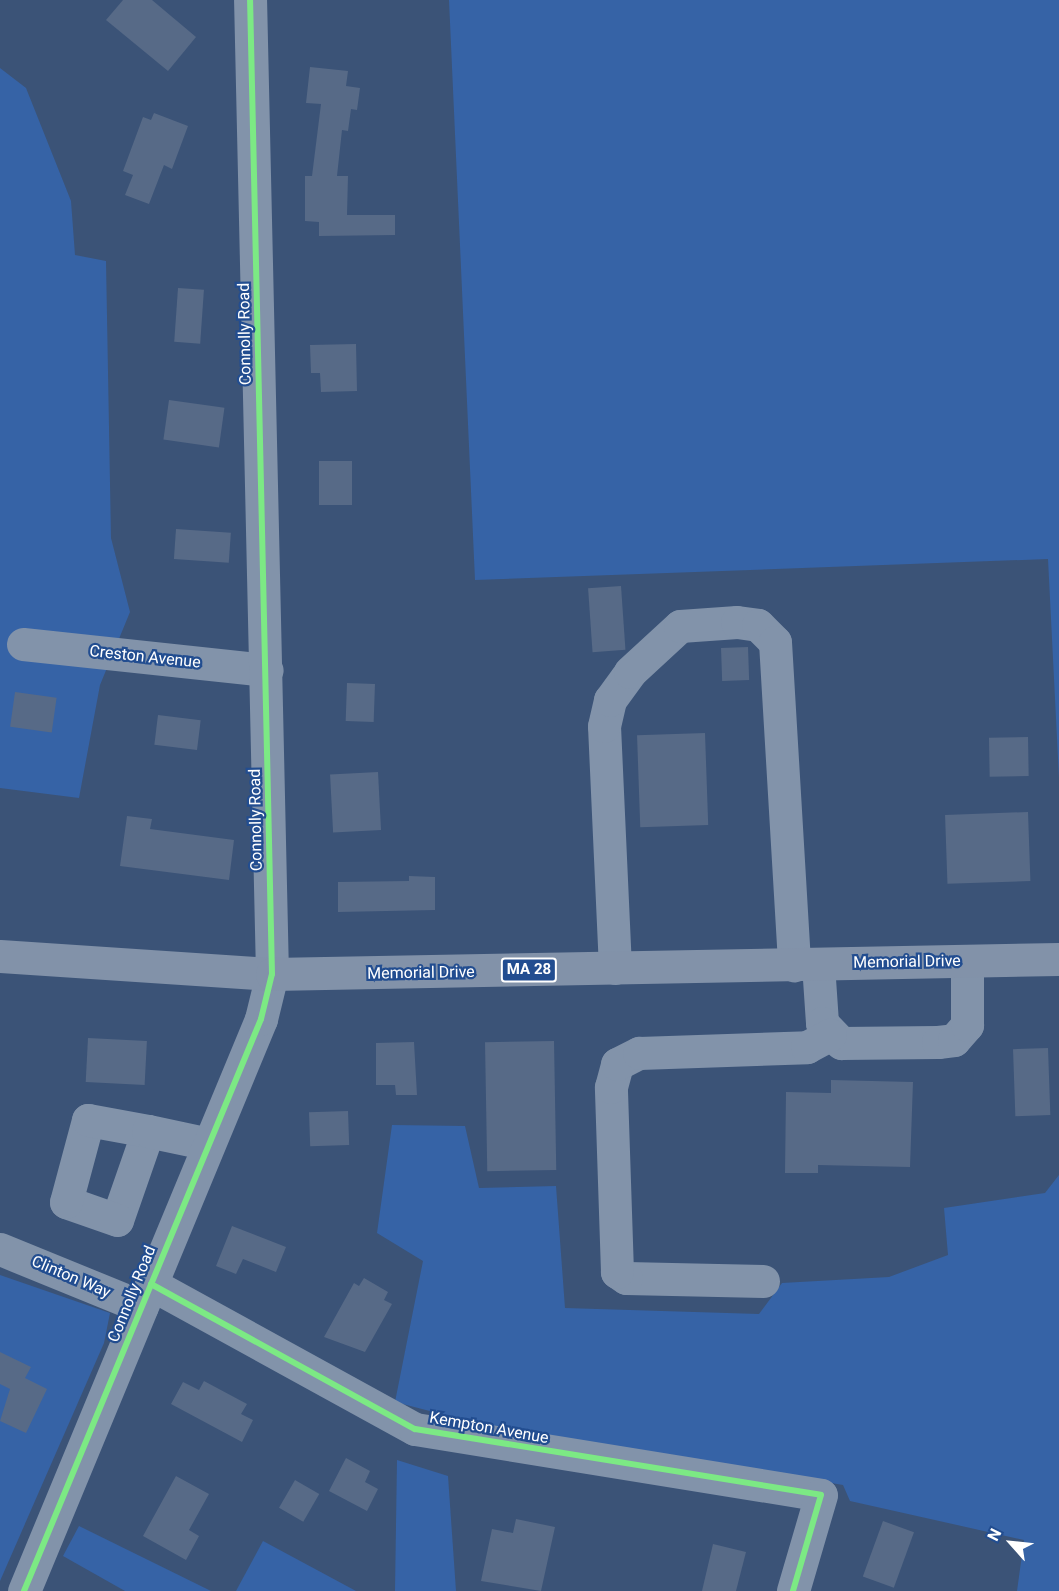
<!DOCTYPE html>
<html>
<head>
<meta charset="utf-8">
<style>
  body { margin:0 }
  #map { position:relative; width:1059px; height:1591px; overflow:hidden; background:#3b5377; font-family:Roboto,sans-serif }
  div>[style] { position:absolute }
  .green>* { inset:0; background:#3663a6 }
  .building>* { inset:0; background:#576a87; transform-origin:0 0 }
  .minor>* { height:33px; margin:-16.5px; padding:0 16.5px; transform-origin:16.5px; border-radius:16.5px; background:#8293aa }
  .major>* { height:33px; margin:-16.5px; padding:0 16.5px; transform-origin:16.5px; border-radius:16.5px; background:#8292a9 }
  .cycleway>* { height:6px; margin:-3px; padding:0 3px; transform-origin:3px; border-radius:3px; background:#7ce984 }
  span { translate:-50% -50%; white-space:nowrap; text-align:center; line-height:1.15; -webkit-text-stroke:4.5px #224d90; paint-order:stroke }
  .shield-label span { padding:2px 4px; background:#224d90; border:2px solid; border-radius:4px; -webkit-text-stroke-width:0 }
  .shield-label { font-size:15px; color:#fff; font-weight:700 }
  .street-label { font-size:16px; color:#fff }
  .north { position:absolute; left:981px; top:1513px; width:60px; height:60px; -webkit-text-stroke:4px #224d90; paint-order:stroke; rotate:297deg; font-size:16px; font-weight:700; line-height:24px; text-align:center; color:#fff }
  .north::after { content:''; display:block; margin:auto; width:21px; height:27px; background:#fff; clip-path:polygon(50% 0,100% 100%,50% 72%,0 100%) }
</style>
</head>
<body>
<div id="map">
  <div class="green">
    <i style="clip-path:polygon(449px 0,1059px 0,1059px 778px,1048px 559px,475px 580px)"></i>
    <i style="clip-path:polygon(0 68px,26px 88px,71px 201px,75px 255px,106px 261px,111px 538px,130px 612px,100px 685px,79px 798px,0 788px)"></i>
    <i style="clip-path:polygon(392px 1125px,465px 1126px,479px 1188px,556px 1186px,565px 1308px,759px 1314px,782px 1283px,889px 1277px,948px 1255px,944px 1208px,1045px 1193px,1059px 1175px,1059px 1591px,1017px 1591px,1024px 1540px,850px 1501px,843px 1485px,476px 1423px,395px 1402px,423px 1261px,377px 1233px)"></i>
    <i style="clip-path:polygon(0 1275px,110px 1313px,104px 1343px,0 1581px)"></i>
    <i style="clip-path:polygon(397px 1460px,448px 1476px,456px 1591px,395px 1591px)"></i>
    <i style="clip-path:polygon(79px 1526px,211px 1591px,125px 1591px,63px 1556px)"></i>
    <i style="clip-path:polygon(263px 1541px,356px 1591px,236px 1591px)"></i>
  </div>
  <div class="building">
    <i style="clip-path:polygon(123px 0,152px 0,196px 37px,168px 71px,106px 20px)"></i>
    <i style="clip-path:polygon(310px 67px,348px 71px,346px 86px,360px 88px,357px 110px,351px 109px,348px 131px,342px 130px,337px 176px,348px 176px,347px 215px,395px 215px,395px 235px,319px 236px,319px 222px,305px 221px,305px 176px,312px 176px,321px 104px,306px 103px)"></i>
    <i style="clip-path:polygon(154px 113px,188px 126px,172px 169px,164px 165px,149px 204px,125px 195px,133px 175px,123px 171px,143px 117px,151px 120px)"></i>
    <i style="left:178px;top:288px;width:26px;height:54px;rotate:4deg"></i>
    <i style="clip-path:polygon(356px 344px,357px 391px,321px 392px,320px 373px,311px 373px,310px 345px)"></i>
    <i style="left:169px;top:400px;width:56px;height:40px;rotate:8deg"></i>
    <i style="left:319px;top:461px;width:33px;height:44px"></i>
    <i style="left:176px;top:529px;width:55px;height:30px;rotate:4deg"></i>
    <i style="left:621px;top:586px;width:64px;height:33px;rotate:86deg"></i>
    <i style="left:748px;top:647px;width:33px;height:27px;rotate:88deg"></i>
    <i style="left:347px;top:683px;width:28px;height:38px;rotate:2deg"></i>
    <i style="left:15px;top:692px;width:42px;height:35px;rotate:8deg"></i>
    <i style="left:158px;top:715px;width:43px;height:30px;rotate:7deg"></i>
    <i style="left:705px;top:733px;width:92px;height:68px;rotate:88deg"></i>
    <i style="left:1028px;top:737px;width:39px;height:39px;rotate:89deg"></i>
    <i style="left:378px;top:772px;width:58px;height:48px;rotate:87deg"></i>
    <i style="left:1028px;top:812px;width:69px;height:83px;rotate:88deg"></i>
    <i style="clip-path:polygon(127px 816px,152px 819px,150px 829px,234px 840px,229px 880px,120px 866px)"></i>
    <i style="clip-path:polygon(409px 876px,435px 877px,435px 910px,338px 912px,338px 882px,409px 881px)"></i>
    <i style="left:88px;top:1038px;width:59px;height:44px;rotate:3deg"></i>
    <i style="left:554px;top:1041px;width:129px;height:69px;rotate:89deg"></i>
    <i style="clip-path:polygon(414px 1042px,417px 1095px,396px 1095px,395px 1085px,376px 1085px,376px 1043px)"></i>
    <i style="left:1048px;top:1048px;width:67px;height:35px;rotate:88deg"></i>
    <i style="clip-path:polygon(831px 1080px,913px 1082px,910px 1167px,818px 1165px,818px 1173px,785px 1173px,786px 1092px,831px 1093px)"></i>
    <i style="left:348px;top:1111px;width:34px;height:39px;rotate:88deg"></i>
    <i style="clip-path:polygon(232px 1226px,286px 1247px,276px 1272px,243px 1259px,236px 1274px,216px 1266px)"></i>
    <i style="clip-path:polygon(364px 1278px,388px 1292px,384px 1300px,392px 1304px,365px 1352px,324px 1337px,354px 1283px,359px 1286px)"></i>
    <i style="clip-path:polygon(0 1352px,31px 1367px,25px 1378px,47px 1389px,26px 1433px,0 1421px,10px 1389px,0 1384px)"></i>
    <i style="clip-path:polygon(204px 1381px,247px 1404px,241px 1414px,253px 1420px,242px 1442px,171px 1404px,183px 1382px,199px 1390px)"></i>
    <i style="clip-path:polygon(346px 1458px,370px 1471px,365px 1482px,378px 1489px,367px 1511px,329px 1491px)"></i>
    <i style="clip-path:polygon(176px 1476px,209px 1494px,189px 1530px,199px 1536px,186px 1560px,143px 1536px)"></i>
    <i style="left:295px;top:1480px;width:28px;height:32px;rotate:30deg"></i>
    <i style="clip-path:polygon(516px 1519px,555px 1527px,541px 1591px,481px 1581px,492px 1529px,513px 1533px)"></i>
    <i style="left:883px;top:1521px;width:33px;height:59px;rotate:20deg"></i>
    <i style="clip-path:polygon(713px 1544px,746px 1552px,736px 1591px,702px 1591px)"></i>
  </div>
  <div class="minor">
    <i style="left:23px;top:644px;width:245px;rotate:6.1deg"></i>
    <i style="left:818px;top:964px;width:59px;rotate:86.1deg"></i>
    <i style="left:822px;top:1023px;width:28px;rotate:46deg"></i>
    <i style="left:841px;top:1043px;width:97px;rotate:-0.6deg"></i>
    <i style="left:938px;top:1042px;width:16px;rotate:-7deg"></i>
    <i style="left:954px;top:1040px;width:20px;rotate:-49deg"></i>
    <i style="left:967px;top:1025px;width:64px;rotate:-90deg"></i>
    <i style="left:615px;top:968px;width:242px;rotate:-92.6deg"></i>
    <i style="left:604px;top:726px;width:27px;rotate:-77deg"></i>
    <i style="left:610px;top:700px;width:34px;rotate:-54deg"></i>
    <i style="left:630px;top:672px;width:68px;rotate:-42.6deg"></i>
    <i style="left:680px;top:626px;width:57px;rotate:-4deg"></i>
    <i style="left:737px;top:622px;width:21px;rotate:8deg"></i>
    <i style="left:758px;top:625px;width:24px;rotate:45deg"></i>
    <i style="left:775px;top:642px;width:324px;rotate:86.6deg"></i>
    <i style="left:148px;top:1131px;width:94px;rotate:109.2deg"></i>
    <i style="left:117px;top:1220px;width:54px;rotate:-160.6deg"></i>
    <i style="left:66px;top:1202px;width:85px;rotate:-75deg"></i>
    <i style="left:88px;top:1120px;width:61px;rotate:10.4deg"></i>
    <i style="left:148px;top:1131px;width:62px;rotate:12deg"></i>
    <i style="left:0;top:1249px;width:153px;rotate:22.2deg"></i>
    <i style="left:763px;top:1281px;width:137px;rotate:-178.7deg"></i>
    <i style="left:626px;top:1278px;width:11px;rotate:-146deg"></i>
    <i style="left:617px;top:1272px;width:185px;rotate:-91.9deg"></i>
    <i style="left:611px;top:1087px;width:24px;rotate:-75deg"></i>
    <i style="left:617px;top:1064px;width:25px;rotate:-27deg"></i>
    <i style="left:639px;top:1053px;width:168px;rotate:-2deg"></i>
    <i style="left:807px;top:1047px;width:26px;rotate:-28deg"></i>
    <i style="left:151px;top:1284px;width:301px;rotate:28.8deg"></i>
    <i style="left:415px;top:1429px;width:411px;rotate:9.2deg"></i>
    <i style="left:821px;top:1495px;width:100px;rotate:106.3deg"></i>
    <i style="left:24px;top:1591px;width:619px;rotate:-67.49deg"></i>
    <i style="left:261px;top:1019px;width:46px;rotate:-76.3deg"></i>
    <i style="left:272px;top:974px;width:974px;rotate:-91.29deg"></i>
  </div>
  <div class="major">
    <i style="left:0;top:956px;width:273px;rotate:3.8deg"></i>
    <i style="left:272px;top:974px;width:787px;rotate:-1.09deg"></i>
  </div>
  <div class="cycleway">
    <i style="left:151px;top:1284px;width:301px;rotate:28.8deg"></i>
    <i style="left:415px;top:1429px;width:411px;rotate:9.2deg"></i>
    <i style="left:821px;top:1495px;width:100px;rotate:106.3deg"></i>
    <i style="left:24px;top:1591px;width:619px;rotate:-67.49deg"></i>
    <i style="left:261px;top:1019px;width:46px;rotate:-76.3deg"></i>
    <i style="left:272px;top:974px;width:974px;rotate:-91.29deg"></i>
  </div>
  <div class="shield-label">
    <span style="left:529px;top:970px">MA 28</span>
  </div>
  <div class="street-label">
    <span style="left:245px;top:334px;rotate:-91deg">Connolly Road</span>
    <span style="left:145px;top:657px;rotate:6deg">Creston Avenue</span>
    <span style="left:256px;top:820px;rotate:-91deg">Connolly Road</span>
    <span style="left:907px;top:962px;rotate:-1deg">Memorial Drive</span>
    <span style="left:421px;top:973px;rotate:-1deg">Memorial Drive</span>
    <span style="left:71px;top:1277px;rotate:23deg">Clinton Way</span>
    <span style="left:132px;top:1294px;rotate:-68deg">Connolly Road</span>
    <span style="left:489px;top:1428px;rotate:10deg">Kempton Avenue</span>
  </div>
  <div class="north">N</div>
</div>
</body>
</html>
